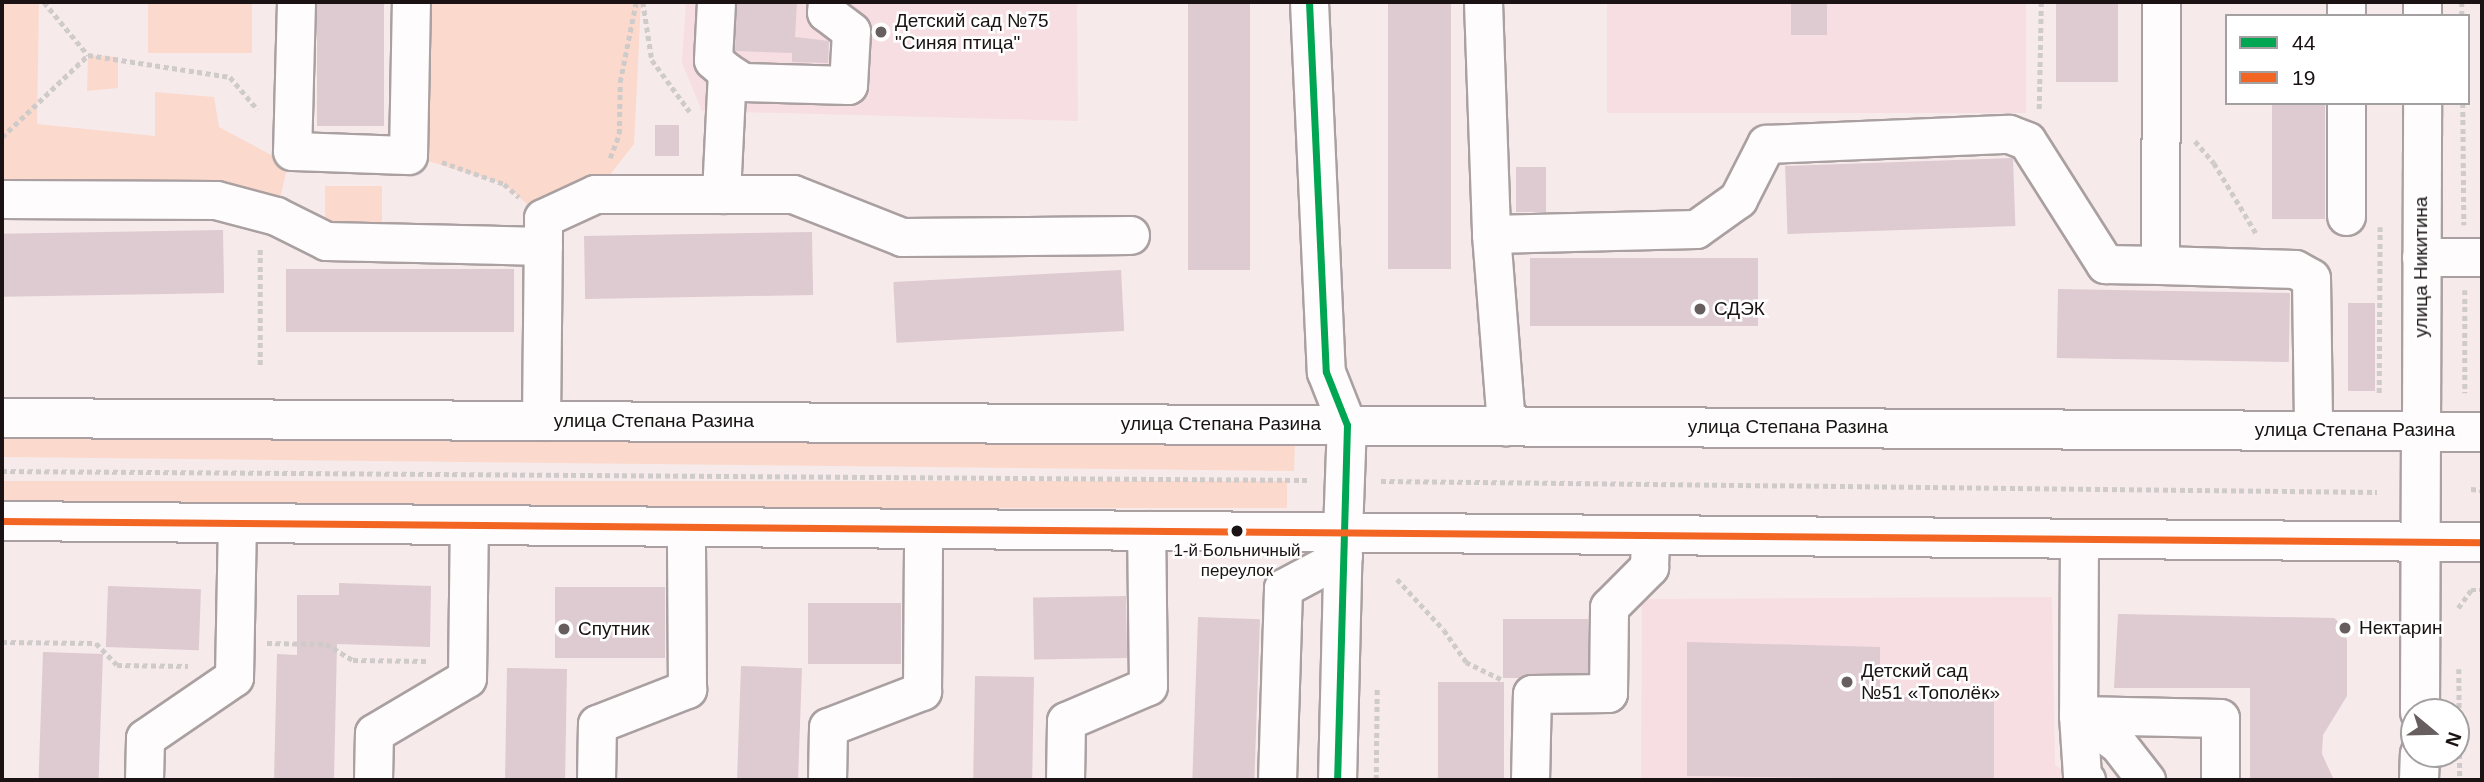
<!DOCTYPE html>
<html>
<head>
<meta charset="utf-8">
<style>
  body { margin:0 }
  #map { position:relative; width:2484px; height:782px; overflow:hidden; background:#f7eaeb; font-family:Helvetica,sans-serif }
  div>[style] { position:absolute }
  .built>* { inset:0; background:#f7dee2; transform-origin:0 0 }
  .green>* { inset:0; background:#fbdacd; transform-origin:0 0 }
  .building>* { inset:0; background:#decad1; transform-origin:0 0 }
  .path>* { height:4.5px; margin-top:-2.25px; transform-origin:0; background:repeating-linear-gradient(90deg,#cfcbcb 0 5px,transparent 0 8.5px) }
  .roads { filter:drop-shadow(2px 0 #aaa0a1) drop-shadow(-2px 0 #aaa0a1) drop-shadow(0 2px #aaa0a1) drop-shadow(0 -2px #aaa0a1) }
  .minor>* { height:37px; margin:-18.5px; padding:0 18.5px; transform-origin:18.5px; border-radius:18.5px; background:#fefcfc }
  .major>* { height:38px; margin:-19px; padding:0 19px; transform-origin:19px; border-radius:19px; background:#fefcfc }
  .bus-1>* { height:7px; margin:-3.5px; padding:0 3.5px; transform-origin:3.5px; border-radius:3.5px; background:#00a651 }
  .bus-2>* { height:7px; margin:-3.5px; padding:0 3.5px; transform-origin:3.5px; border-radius:3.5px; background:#f26522 }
  .dots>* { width:19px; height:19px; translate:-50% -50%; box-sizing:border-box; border:4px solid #fff; border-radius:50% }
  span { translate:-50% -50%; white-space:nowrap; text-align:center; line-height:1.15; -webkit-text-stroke:5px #fff; paint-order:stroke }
  .bus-label { font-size:17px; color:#1a1213 }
  .poi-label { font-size:19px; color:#1a1213 }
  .left { translate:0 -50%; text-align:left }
  .street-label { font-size:19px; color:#1a1213 }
  .frame { position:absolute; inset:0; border:4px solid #1a1213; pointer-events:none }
  .legend { position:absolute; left:2225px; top:14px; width:245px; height:91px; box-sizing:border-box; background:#fff; border:2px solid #a3a0a1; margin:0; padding:9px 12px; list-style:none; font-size:21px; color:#1a1213 }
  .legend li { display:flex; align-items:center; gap:14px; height:35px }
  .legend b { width:35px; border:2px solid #a3a0a1 }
  .north { position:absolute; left:2400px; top:698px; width:70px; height:70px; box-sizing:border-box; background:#fff; border:2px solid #a3a0a1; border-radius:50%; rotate:109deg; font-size:19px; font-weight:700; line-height:28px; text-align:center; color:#1a1213 }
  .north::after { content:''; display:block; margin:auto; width:24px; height:32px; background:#675e5f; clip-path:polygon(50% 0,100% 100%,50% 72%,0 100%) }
</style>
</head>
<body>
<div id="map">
  <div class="built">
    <i style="clip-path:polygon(686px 2px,1077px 2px,1078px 121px,702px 111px,682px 63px)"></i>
    <i style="left:1607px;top:2px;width:419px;height:111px"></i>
    <i style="clip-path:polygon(2052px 597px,2055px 765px,2070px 775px,2069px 780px,1641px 780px,1642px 599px)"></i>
  </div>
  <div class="green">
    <i style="clip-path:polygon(2px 2px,39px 2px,37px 124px,155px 136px,155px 92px,214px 97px,219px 127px,288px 164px,276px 216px,2px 199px)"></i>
    <i style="left:148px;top:2px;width:104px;height:51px"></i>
    <i style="clip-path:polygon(411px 2px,641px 2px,634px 144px,595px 194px,543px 218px,504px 184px,408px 155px)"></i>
    <i style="clip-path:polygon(88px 55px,118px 57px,118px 88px,87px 91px)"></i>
    <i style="left:325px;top:186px;width:57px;height:40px"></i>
    <i style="clip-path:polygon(2px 436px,1295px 443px,1294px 471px,2px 457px)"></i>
    <i style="left:2px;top:481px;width:1285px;height:27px"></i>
  </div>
  <div class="building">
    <i style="left:317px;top:2px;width:67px;height:124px"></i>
    <i style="clip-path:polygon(737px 2px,797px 2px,795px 37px,829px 41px,828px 63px,792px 62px,792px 53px,735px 51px)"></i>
    <i style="left:1188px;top:2px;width:62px;height:268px"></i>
    <i style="left:1388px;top:2px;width:63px;height:267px"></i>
    <i style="left:1791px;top:2px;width:36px;height:33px"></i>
    <i style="left:2056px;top:2px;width:62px;height:80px"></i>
    <i style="left:2272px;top:103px;width:53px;height:116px"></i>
    <i style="left:655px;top:125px;width:24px;height:31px"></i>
    <i style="left:2013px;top:158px;width:68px;height:228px;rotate:88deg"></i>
    <i style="left:1516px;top:167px;width:30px;height:45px"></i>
    <i style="left:223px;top:230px;width:63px;height:221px;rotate:89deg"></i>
    <i style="left:812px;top:232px;width:63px;height:228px;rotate:89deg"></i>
    <i style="left:1530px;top:258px;width:228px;height:68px"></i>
    <i style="left:286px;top:269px;width:228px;height:63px"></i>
    <i style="left:1121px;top:270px;width:61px;height:228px;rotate:87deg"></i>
    <i style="left:2058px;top:289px;width:232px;height:69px;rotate:1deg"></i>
    <i style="left:2348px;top:303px;width:27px;height:88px"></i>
    <i style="clip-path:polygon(339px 583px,431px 586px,430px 647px,337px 644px,334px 780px,274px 780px,277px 654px,297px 655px,297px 595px,339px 595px)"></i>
    <i style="left:108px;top:586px;width:93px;height:61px;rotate:2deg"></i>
    <i style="left:665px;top:587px;width:71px;height:110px;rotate:90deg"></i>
    <i style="left:1126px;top:596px;width:62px;height:93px;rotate:89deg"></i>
    <i style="left:901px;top:603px;width:61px;height:93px;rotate:90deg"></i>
    <i style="clip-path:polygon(2118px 614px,2334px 618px,2345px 628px,2347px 642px,2347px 696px,2323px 735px,2322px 754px,2334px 780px,2250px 780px,2250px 688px,2114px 688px)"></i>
    <i style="left:1198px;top:617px;width:62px;height:163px;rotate:2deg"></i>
    <i style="left:1503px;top:619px;width:85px;height:59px"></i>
    <i style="clip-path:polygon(1687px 642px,1880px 647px,1880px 697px,1994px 697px,1994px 780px,1687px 776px)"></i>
    <i style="left:43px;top:652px;width:60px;height:128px;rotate:2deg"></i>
    <i style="left:741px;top:666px;width:61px;height:114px;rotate:2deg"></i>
    <i style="left:507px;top:668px;width:60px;height:112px;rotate:1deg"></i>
    <i style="left:975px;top:676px;width:59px;height:104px;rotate:1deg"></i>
    <i style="left:1438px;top:682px;width:66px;height:98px"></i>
  </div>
  <div class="path">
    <i style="left:44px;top:2px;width:69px;rotate:50.3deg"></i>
    <i style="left:88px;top:55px;width:144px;rotate:8.8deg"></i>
    <i style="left:230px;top:77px;width:43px;rotate:49.7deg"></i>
    <i style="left:643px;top:2px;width:59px;rotate:81.2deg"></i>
    <i style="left:652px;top:60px;width:64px;rotate:53.8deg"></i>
    <i style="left:2462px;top:2px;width:14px;rotate:90deg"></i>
    <i style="left:2463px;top:103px;width:122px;rotate:89.5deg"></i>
    <i style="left:2039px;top:109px;width:107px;rotate:-88.9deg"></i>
    <i style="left:2px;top:137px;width:119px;rotate:-43.6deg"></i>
    <i style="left:2195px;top:141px;width:29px;rotate:49deg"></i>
    <i style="left:2214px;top:163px;width:82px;rotate:59deg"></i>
    <i style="left:610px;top:158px;width:26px;rotate:-69deg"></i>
    <i style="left:619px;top:134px;width:52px;rotate:-88.9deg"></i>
    <i style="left:620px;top:82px;width:82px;rotate:-78.7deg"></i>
    <i style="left:442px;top:162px;width:66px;rotate:19.5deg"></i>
    <i style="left:504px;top:184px;width:20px;rotate:41deg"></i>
    <i style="left:2465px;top:290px;width:103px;rotate:90deg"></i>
    <i style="left:260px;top:365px;width:117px;rotate:-90deg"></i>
    <i style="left:2379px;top:393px;width:166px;rotate:-89.7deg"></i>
    <i style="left:2px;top:471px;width:1307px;rotate:0.39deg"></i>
    <i style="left:1381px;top:481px;width:996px;rotate:0.63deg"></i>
    <i style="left:2471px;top:489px;width:11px;rotate:5deg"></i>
    <i style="left:1397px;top:579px;width:69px;rotate:47.3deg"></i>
    <i style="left:1444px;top:630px;width:39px;rotate:55deg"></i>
    <i style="left:1466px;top:662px;width:41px;rotate:25.9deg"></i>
    <i style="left:2458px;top:608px;width:22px;rotate:-54deg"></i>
    <i style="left:2471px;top:590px;width:11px"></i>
    <i style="left:2px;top:642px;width:94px;rotate:0.6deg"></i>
    <i style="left:96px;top:643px;width:30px;rotate:46deg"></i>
    <i style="left:117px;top:665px;width:71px;rotate:0.8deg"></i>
    <i style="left:267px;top:643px;width:59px;rotate:1deg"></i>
    <i style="left:326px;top:644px;width:31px;rotate:31deg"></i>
    <i style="left:353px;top:660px;width:73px;rotate:0.8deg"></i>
    <i style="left:2459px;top:669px;width:111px;rotate:89.5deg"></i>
    <i style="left:1376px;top:780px;width:92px;rotate:-89.4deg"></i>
  </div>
  <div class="roads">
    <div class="minor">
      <i style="left:296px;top:2px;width:149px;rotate:91.5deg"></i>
      <i style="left:292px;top:151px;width:116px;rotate:2deg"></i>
      <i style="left:408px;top:155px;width:153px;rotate:-88.9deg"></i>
      <i style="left:716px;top:2px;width:58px;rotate:93deg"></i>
      <i style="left:713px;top:60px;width:18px;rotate:41deg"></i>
      <i style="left:727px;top:72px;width:19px;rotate:32deg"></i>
      <i style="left:743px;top:82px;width:105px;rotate:1.6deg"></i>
      <i style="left:848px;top:85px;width:54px;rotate:-86.8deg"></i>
      <i style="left:851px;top:31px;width:31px;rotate:-143deg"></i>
      <i style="left:826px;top:12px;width:10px;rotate:-84deg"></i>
      <i style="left:1309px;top:2px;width:370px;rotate:87.4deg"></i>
      <i style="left:1326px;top:372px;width:57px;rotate:68.4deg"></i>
      <i style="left:1483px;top:2px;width:232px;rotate:88deg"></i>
      <i style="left:1491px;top:234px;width:193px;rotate:85.5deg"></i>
      <i style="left:2161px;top:2px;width:263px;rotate:90.2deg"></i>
      <i style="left:2160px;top:265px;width:135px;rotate:1.7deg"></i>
      <i style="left:2295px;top:269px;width:18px;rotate:29deg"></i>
      <i style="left:2311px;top:278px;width:152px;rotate:89.2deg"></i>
      <i style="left:2346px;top:2px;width:14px;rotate:90deg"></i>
      <i style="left:2422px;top:16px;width:14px;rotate:-90deg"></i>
      <i style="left:2346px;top:103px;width:113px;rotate:90deg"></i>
      <i style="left:721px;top:194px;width:122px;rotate:-87.2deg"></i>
      <i style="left:2px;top:199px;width:214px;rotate:0.3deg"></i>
      <i style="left:216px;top:200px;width:62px;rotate:14.9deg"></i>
      <i style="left:276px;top:216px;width:56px;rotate:26.6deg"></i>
      <i style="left:326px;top:241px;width:217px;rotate:1.3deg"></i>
      <i style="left:1491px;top:234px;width:205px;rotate:-1.4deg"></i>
      <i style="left:1696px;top:229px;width:52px;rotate:-35.5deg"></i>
      <i style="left:1738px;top:199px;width:62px;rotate:-63deg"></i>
      <i style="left:1766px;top:144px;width:243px;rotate:-2.4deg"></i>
      <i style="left:2009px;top:134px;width:19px;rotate:21deg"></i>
      <i style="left:2027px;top:141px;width:146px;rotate:57.6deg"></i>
      <i style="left:2105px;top:264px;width:55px;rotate:1deg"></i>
      <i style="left:2421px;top:257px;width:61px"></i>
      <i style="left:541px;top:421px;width:203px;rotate:-89.4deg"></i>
      <i style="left:543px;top:218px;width:57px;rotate:-24.8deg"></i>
      <i style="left:595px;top:194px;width:198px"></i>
      <i style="left:793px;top:194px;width:117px;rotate:21.5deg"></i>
      <i style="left:902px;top:237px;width:228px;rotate:-0.5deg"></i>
      <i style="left:2421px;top:431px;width:328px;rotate:-89.8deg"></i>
      <i style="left:2079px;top:538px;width:177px;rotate:90.3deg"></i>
      <i style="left:2078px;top:715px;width:61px;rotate:86.2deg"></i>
      <i style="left:2082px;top:776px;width:6px;rotate:45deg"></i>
      <i style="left:2078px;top:715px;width:142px;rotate:1.2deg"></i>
      <i style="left:2220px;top:718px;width:62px;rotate:90deg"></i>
      <i style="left:2078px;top:715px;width:49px;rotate:35.9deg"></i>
      <i style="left:2118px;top:744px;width:46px;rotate:52.1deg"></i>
      <i style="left:144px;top:780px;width:42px;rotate:-88.6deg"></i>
      <i style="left:145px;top:738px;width:108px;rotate:-34.4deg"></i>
      <i style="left:234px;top:677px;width:154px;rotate:-88.9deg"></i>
      <i style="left:373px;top:780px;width:47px;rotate:-88.8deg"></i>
      <i style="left:374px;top:733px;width:108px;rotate:-30.6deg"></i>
      <i style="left:467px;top:678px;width:153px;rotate:-89.3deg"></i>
      <i style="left:596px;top:780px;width:56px;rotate:-89deg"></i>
      <i style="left:597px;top:724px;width:97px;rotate:-21.3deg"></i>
      <i style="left:687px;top:689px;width:163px;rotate:-90.4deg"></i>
      <i style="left:827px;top:780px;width:53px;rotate:-88.9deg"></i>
      <i style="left:828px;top:727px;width:101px;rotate:-21deg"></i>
      <i style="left:922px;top:691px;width:163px;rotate:-89.6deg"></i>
      <i style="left:1065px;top:780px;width:59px;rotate:-89deg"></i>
      <i style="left:1066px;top:721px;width:89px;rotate:-23.1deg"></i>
      <i style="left:1148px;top:686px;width:156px;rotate:-90.7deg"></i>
      <i style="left:1277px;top:780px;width:192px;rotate:-88.2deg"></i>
      <i style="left:1283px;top:588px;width:68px;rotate:-28.1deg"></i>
      <i style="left:1337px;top:780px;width:244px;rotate:-88.6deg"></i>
      <i style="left:1530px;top:780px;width:86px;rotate:-88.7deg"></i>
      <i style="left:1532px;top:694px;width:76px;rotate:-0.8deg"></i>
      <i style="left:1608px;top:693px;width:86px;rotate:-89.3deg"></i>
      <i style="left:1609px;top:607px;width:57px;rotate:-45deg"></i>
      <i style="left:1649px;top:567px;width:32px;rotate:-88deg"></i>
    </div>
    <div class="major">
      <i style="left:2px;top:418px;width:2480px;rotate:0.32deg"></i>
      <i style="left:2px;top:521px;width:2480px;rotate:0.49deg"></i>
      <i style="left:1343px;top:532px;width:107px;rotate:-87.9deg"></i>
      <i style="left:2420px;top:712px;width:281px;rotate:-89.8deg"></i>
      <i style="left:2419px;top:780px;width:26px;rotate:-88deg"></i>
    </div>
  </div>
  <div class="bus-1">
    <i style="left:1309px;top:2px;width:370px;rotate:87.4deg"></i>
    <i style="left:1326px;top:372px;width:57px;rotate:68.4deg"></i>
    <i style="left:1347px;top:425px;width:355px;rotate:91.6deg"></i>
  </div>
  <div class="bus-2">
    <i style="left:2px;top:521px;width:2480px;rotate:0.49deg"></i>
  </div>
  <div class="dots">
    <i style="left:881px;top:32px;background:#675e5f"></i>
    <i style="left:1700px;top:309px;background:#675e5f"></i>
    <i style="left:1237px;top:531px;background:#1a1213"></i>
    <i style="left:2345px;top:628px;background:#675e5f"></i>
    <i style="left:564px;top:629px;background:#675e5f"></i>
    <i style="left:1847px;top:682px;background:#675e5f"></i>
  </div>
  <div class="bus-label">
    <span style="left:1237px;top:561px">1-й Больничный<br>переулок</span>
  </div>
  <div class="poi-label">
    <span class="left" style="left:895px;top:32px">Детский сад №75<br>"Синяя птица"</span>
    <span class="left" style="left:1714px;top:309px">СДЭК</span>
    <span class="left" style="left:2359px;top:628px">Нектарин</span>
    <span class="left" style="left:578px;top:629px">Спутник</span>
    <span class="left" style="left:1861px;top:682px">Детский сад<br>№51 «Тополёк»</span>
  </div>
  <div class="street-label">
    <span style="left:2421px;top:267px;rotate:-90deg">улица Никитина</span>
    <span style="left:654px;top:421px">улица Степана Разина</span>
    <span style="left:1221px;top:424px">улица Степана Разина</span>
    <span style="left:1788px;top:427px">улица Степана Разина</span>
    <span style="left:2355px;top:430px">улица Степана Разина</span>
  </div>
  <div class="frame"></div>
  <ul class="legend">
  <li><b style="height:9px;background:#00a651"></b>44</li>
  <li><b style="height:9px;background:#f26522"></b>19</li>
  </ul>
  <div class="north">N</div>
</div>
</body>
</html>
